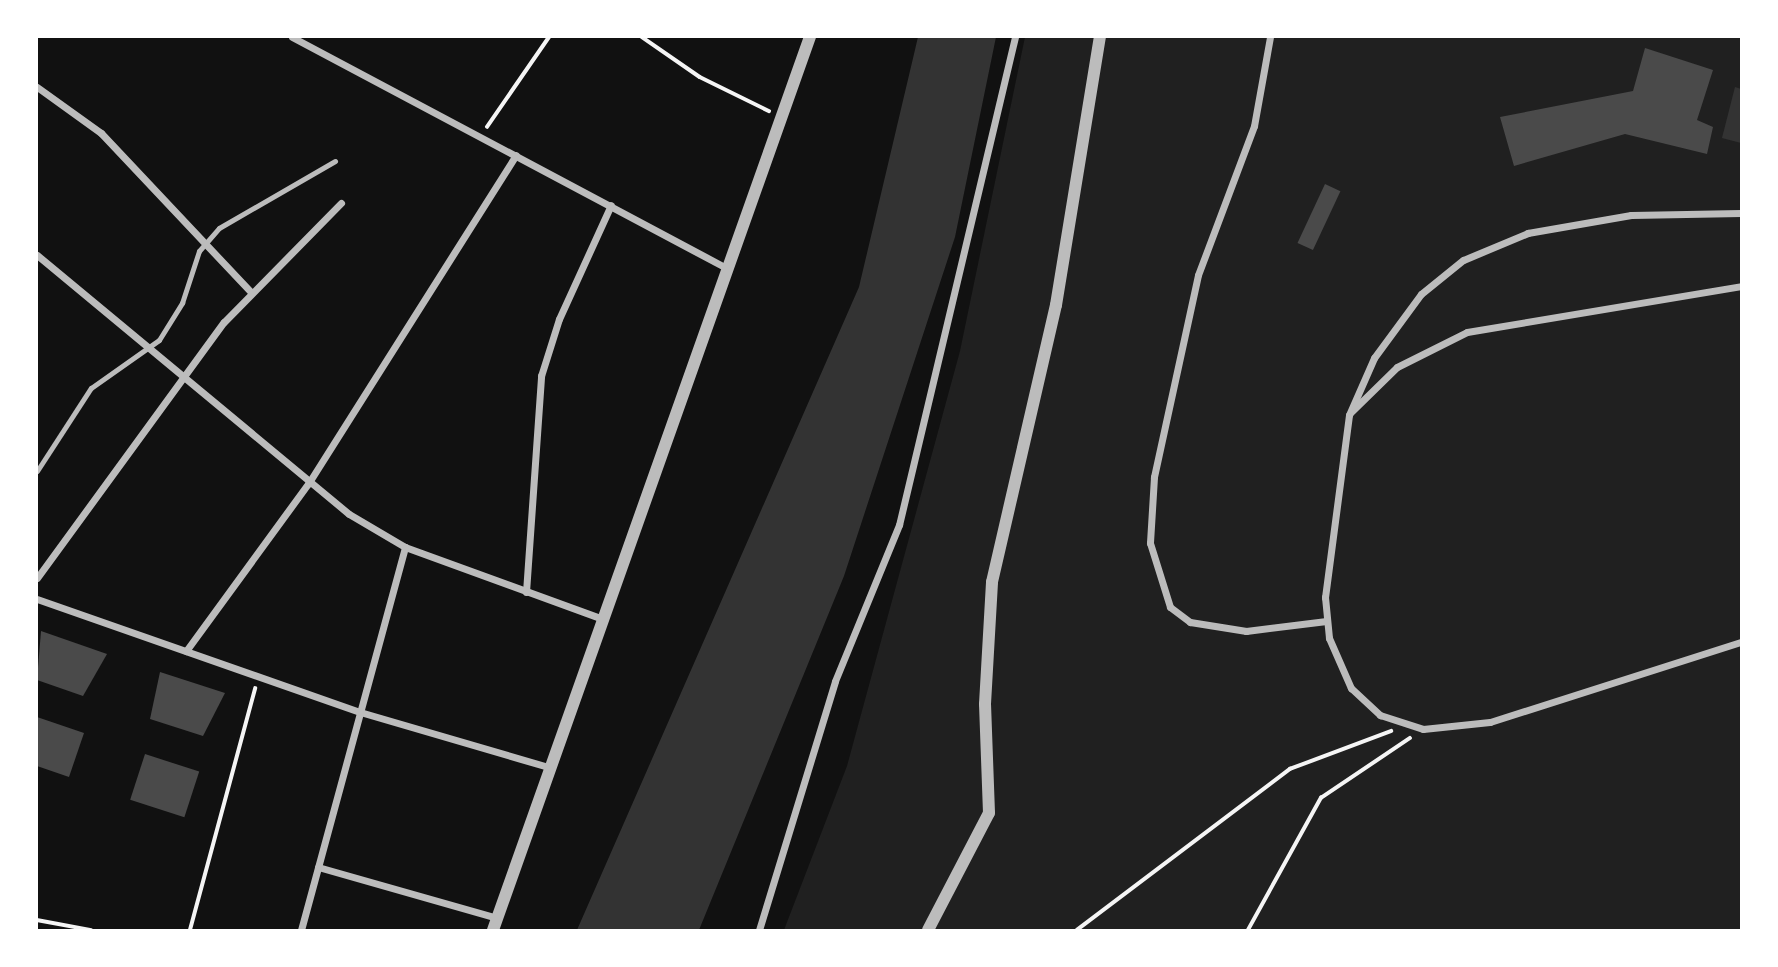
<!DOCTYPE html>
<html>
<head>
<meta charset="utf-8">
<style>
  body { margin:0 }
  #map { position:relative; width:1778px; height:967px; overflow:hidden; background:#111; font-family:"Public Sans",sans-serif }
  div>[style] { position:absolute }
  .green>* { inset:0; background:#202020 }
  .water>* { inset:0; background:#333 }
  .building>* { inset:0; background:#4a4a4a; transform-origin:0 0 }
  .path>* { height:3.5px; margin:-1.75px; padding:0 1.75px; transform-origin:1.75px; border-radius:1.75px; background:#f5f5f5 }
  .service>* { height:5px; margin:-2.5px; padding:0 2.5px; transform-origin:2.5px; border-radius:2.5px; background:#bcbcbc }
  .minor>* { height:7px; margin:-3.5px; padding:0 3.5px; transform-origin:3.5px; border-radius:3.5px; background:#bcbcbc }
  .tertiary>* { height:12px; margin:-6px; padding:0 6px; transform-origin:6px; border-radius:6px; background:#bcbcbc }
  span { translate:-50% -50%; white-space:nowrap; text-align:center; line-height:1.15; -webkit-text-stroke:6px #fff; paint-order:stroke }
  .frame { position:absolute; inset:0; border:38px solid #fff; pointer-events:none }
</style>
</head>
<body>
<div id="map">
  <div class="green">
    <i style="clip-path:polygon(1025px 37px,1741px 37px,1741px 930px,784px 930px,847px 766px,960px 351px)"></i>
  </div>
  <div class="water">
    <i style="clip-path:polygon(918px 37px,996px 37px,955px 237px,844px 576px,699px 930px,577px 930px,859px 287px)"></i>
    <i style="clip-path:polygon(1735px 87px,1741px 89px,1741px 143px,1722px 138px)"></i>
  </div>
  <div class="building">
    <i style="clip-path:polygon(1645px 48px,1713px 70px,1697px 120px,1713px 127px,1707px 154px,1625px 134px,1514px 166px,1500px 117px,1633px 91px)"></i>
    <i style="left:1325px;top:184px;width:17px;height:65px;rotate:25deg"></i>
    <i style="clip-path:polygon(41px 631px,107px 654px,83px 696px,37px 680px)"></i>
    <i style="clip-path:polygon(160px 672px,225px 693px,203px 736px,150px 719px)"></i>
    <i style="clip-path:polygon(37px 717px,84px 733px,69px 777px,37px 766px)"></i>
    <i style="left:145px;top:754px;width:57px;height:48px;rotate:18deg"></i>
  </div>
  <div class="path">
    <i style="left:642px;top:37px;width:70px;rotate:34.6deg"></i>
    <i style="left:700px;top:77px;width:77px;rotate:26.2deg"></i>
    <i style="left:487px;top:127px;width:109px;rotate:-55.4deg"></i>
    <i style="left:37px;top:920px;width:55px;rotate:10.5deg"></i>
    <i style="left:190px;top:930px;width:250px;rotate:-74.9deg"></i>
    <i style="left:1077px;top:930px;width:267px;rotate:-37.1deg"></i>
    <i style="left:1290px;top:769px;width:108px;rotate:-20.6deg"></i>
    <i style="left:1248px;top:930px;width:151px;rotate:-61.1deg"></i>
    <i style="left:1321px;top:798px;width:107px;rotate:-34deg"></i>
  </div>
  <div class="service">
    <i style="left:37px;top:471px;width:99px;rotate:-57deg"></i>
    <i style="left:91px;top:388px;width:83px;rotate:-35.2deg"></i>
    <i style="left:159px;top:340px;width:44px;rotate:-58.1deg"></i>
    <i style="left:182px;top:303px;width:55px;rotate:-71.9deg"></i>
    <i style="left:199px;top:251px;width:30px;rotate:-49deg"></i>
    <i style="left:219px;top:228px;width:134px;rotate:-30deg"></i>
  </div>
  <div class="minor">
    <i style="left:292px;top:37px;width:492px;rotate:28deg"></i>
    <i style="left:1270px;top:37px;width:90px;rotate:100.2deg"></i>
    <i style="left:1254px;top:126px;width:159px;rotate:110.6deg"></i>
    <i style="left:1198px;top:275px;width:207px;rotate:102.3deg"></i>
    <i style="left:1154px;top:477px;width:66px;rotate:93.5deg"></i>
    <i style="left:1150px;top:543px;width:67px;rotate:72.6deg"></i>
    <i style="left:1170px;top:607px;width:25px;rotate:37deg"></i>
    <i style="left:1190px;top:622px;width:57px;rotate:9.1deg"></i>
    <i style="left:1246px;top:631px;width:81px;rotate:-7.1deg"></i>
    <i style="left:37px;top:87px;width:79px;rotate:35.7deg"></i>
    <i style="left:101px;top:133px;width:217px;rotate:46.7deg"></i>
    <i style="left:1741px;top:213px;width:110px;rotate:179deg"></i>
    <i style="left:1631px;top:215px;width:105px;rotate:170.1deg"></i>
    <i style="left:1528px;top:233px;width:70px;rotate:157.4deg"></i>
    <i style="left:1463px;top:260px;width:54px;rotate:141deg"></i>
    <i style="left:1421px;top:294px;width:79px;rotate:126.3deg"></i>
    <i style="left:1374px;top:358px;width:62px;rotate:113.7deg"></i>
    <i style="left:1349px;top:415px;width:184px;rotate:97.5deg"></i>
    <i style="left:1325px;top:597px;width:41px;rotate:84.4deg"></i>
    <i style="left:1329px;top:638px;width:55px;rotate:66.3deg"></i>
    <i style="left:1351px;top:688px;width:40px;rotate:43deg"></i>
    <i style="left:1380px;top:715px;width:45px;rotate:18deg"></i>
    <i style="left:1423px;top:729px;width:67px;rotate:-6deg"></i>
    <i style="left:1490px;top:722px;width:263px;rotate:-17.7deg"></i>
    <i style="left:37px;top:255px;width:405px;rotate:39.7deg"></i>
    <i style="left:349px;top:514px;width:65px;rotate:30.5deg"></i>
    <i style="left:405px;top:547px;width:208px;rotate:20deg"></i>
    <i style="left:1351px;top:412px;width:64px;rotate:-44.4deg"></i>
    <i style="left:1397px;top:367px;width:78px;rotate:-26.6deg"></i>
    <i style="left:1467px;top:332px;width:278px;rotate:-9.5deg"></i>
    <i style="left:37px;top:578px;width:317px;rotate:-53.9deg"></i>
    <i style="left:224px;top:322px;width:167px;rotate:-45.5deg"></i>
    <i style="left:526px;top:592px;width:217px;rotate:-86deg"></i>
    <i style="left:541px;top:376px;width:60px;rotate:-72.5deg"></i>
    <i style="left:559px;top:319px;width:125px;rotate:-65.5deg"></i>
    <i style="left:37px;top:599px;width:342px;rotate:19.3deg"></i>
    <i style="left:360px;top:712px;width:196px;rotate:16.3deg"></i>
    <i style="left:186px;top:651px;width:207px;rotate:-53.9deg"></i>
    <i style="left:308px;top:484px;width:389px;rotate:-57.7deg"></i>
    <i style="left:318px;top:867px;width:186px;rotate:15.9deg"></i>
    <i style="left:301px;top:930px;width:397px;rotate:-74.8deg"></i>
    <i style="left:759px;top:930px;width:260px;rotate:-73deg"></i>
    <i style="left:835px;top:681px;width:169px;rotate:-67.7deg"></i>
    <i style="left:899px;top:525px;width:502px;rotate:-76.63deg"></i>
  </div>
  <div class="tertiary">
    <i style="left:493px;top:930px;width:948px;rotate:-70.46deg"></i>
    <i style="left:928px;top:930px;width:132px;rotate:-62.5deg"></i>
    <i style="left:989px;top:813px;width:109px;rotate:-92.1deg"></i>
    <i style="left:985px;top:704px;width:122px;rotate:-86.7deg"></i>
    <i style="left:992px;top:582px;width:284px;rotate:-77deg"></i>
    <i style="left:1056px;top:305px;width:272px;rotate:-80.7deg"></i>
  </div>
  <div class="frame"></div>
</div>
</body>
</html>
